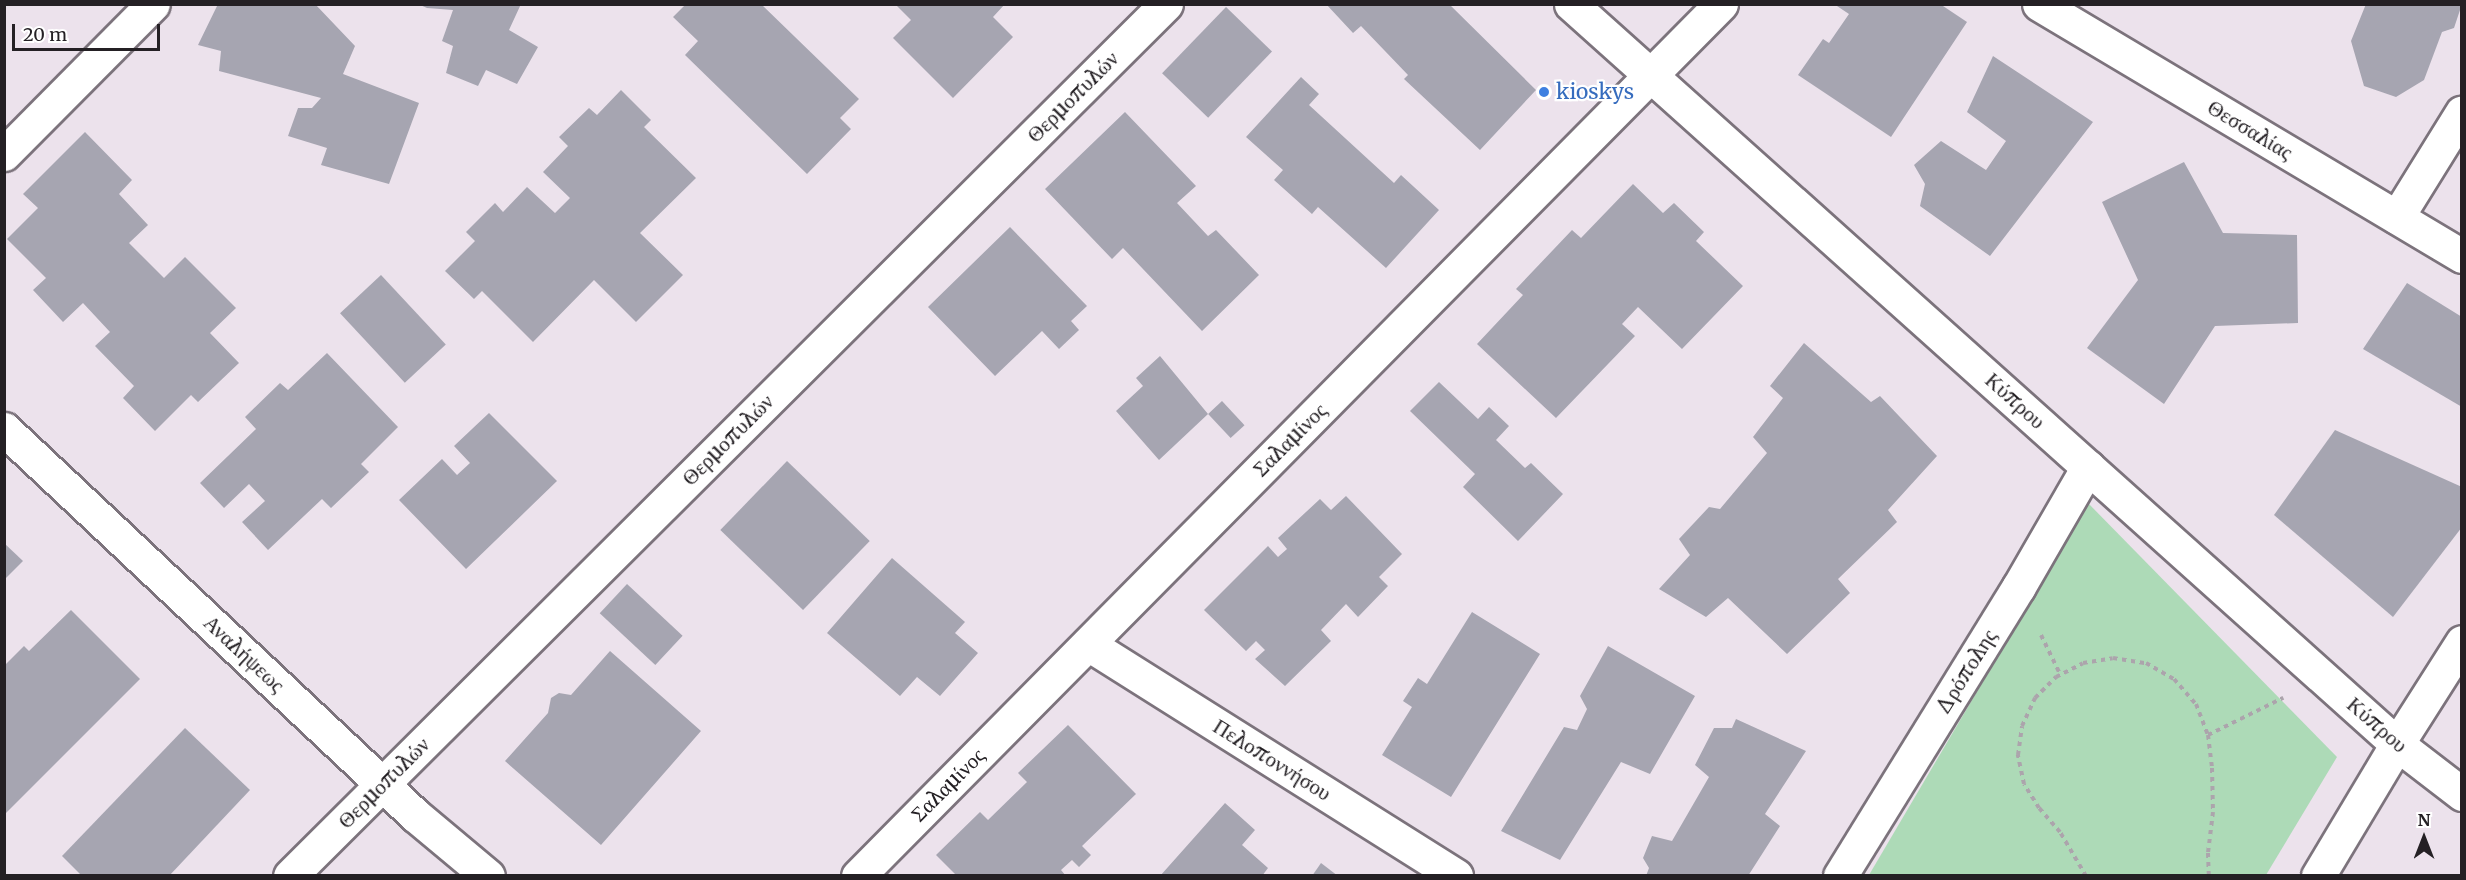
<!DOCTYPE html>
<html>
<head>
<meta charset="utf-8">
<style>
  body { margin:0 }
  #map { position:relative; width:2466px; height:880px; overflow:hidden; background:#ece2ec; font-family:Merriweather,serif }
  div>[style] { position:absolute }
  .green>* { inset:0; background:#addab7 }
  .building>* { inset:0; background:#a6a5b1; transform-origin:0 0 }
  .path>* { height:4px; margin-top:-2px; transform-origin:0; background:repeating-linear-gradient(90deg,#aca4ac 0 4.5px,transparent 0 9px) }
  .roads { filter:drop-shadow(2px 0 #7c737c) drop-shadow(-2px 0 #7c737c) drop-shadow(0 2px #7c737c) drop-shadow(0 -2px #7c737c) }
  .street>* { height:33px; margin:-16.5px; padding:0 16.5px; transform-origin:16.5px; border-radius:16.5px; background:#fff }
  .secondary>* { height:33px; margin:-16.5px; padding:0 16.5px; transform-origin:16.5px; border-radius:16.5px; background:#fff }
  .dots>* { width:16px; height:16px; translate:-50% -50%; box-sizing:border-box; border:3px solid #fff; border-radius:50% }
  span { translate:-50% -50%; white-space:nowrap; text-align:center; line-height:1.15; -webkit-text-stroke:4.5px #fff; paint-order:stroke }
  .shop-label { font-size:21px; color:#366cbe }
  .left { translate:0 -50%; text-align:left }
  .street-label { font-size:21px; color:#242024 }
  .frame { position:absolute; inset:0; border:6px solid #242024; pointer-events:none }
  .north { position:absolute; left:2394px; top:808px; width:60px; height:60px; -webkit-text-stroke:4px #fff; paint-order:stroke; rotate:0deg; font-size:16px; font-weight:700; line-height:24px; text-align:center; color:#242024 }
  .north::after { content:''; display:block; margin:auto; width:21px; height:27px; background:#242024; clip-path:polygon(50% 0,100% 100%,50% 72%,0 100%) }
  .scale { position:absolute; left:12px; top:24px; width:148px; height:27px; box-sizing:border-box; border:3px solid #242024; border-top:0; padding-left:8px; font-size:18px; line-height:21px; white-space:nowrap; color:#242024; -webkit-text-stroke:4px #fff; paint-order:stroke }
</style>
</head>
<body>
<div id="map">
  <div class="green">
    <i style="clip-path:polygon(2088px 503px,2337px 757px,2266px 875px,1869px 875px)"></i>
  </div>
  <div class="building">
    <i style="clip-path:polygon(218px 4px,315px 4px,355px 46px,343px 74px,419px 103px,389px 184px,321px 165px,327px 148px,288px 136px,298px 108px,312px 108px,321px 98px,219px 71px,221px 51px,198px 45px)"></i>
    <i style="clip-path:polygon(418px 4px,521px 4px,509px 30px,538px 47px,517px 84px,486px 70px,478px 86px,446px 73px,453px 46px,442px 41px,453px 10px,427px 8px)"></i>
    <i style="clip-path:polygon(895px 4px,1005px 4px,993px 17px,1013px 37px,953px 98px,893px 38px,911px 20px)"></i>
    <i style="clip-path:polygon(1326px 4px,1449px 4px,1536px 90px,1480px 150px,1404px 79px,1408px 75px,1361px 26px,1353px 33px)"></i>
    <i style="clip-path:polygon(1834px 4px,1940px 4px,1967px 22px,1891px 137px,1798px 75px,1823px 39px,1829px 43px,1849px 14px)"></i>
    <i style="clip-path:polygon(2366px 4px,2462px 4px,2454px 28px,2442px 32px,2424px 80px,2396px 97px,2364px 86px,2351px 41px)"></i>
    <i style="clip-path:polygon(685px 5px,762px 5px,859px 99px,840px 118px,851px 129px,807px 174px,685px 55px,698px 41px,673px 17px)"></i>
    <i style="left:1226px;top:7px;width:64px;height:92px;rotate:44deg"></i>
    <i style="clip-path:polygon(1993px 56px,2093px 122px,1990px 256px,1920px 206px,1925px 184px,1914px 165px,1941px 141px,1986px 170px,2006px 141px,1967px 112px)"></i>
    <i style="clip-path:polygon(1301px 77px,1319px 94px,1309px 105px,1394px 183px,1401px 175px,1439px 210px,1386px 268px,1318px 207px,1312px 214px,1274px 180px,1283px 170px,1246px 137px)"></i>
    <i style="clip-path:polygon(621px 90px,651px 120px,644px 127px,696px 178px,640px 233px,683px 275px,636px 322px,594px 280px,533px 342px,482px 291px,474px 299px,445px 271px,475px 241px,466px 232px,495px 203px,503px 212px,527px 187px,555px 213px,570px 198px,543px 172px,568px 146px,559px 137px,589px 108px,597px 115px)"></i>
    <i style="clip-path:polygon(1125px 112px,1196px 186px,1177px 203px,1208px 236px,1216px 230px,1259px 275px,1202px 331px,1123px 248px,1112px 259px,1045px 189px)"></i>
    <i style="clip-path:polygon(85px 132px,132px 180px,119px 194px,148px 225px,129px 243px,164px 278px,185px 257px,236px 308px,210px 333px,239px 363px,198px 402px,191px 395px,155px 431px,123px 398px,134px 386px,95px 346px,110px 332px,83px 303px,63px 322px,33px 290px,46px 278px,7px 239px,38px 208px,23px 194px)"></i>
    <i style="clip-path:polygon(2184px 162px,2223px 233px,2297px 235px,2298px 323px,2215px 326px,2164px 404px,2087px 348px,2138px 280px,2102px 202px)"></i>
    <i style="clip-path:polygon(1633px 184px,1663px 213px,1674px 203px,1704px 232px,1696px 241px,1743px 286px,1682px 349px,1638px 307px,1622px 324px,1635px 336px,1556px 418px,1477px 344px,1523px 295px,1516px 289px,1572px 230px,1581px 238px)"></i>
    <i style="clip-path:polygon(1010px 227px,1087px 306px,1071px 321px,1079px 330px,1059px 349px,1042px 331px,995px 376px,928px 307px)"></i>
    <i style="left:381px;top:275px;width:95px;height:56px;rotate:47deg"></i>
    <i style="clip-path:polygon(2407px 283px,2462px 317px,2462px 407px,2363px 349px)"></i>
    <i style="clip-path:polygon(1804px 343px,1871px 402px,1880px 396px,1937px 456px,1888px 510px,1897px 522px,1838px 579px,1850px 593px,1787px 654px,1728px 598px,1706px 617px,1659px 589px,1690px 555px,1679px 539px,1709px 507px,1720px 509px,1767px 453px,1753px 437px,1783px 398px,1770px 386px)"></i>
    <i style="clip-path:polygon(327px 353px,398px 427px,361px 464px,369px 472px,331px 508px,322px 499px,268px 550px,242px 522px,265px 501px,249px 484px,224px 508px,200px 483px,256px 429px,245px 417px,280px 383px,288px 390px)"></i>
    <i style="clip-path:polygon(1160px 356px,1208px 414px,1159px 460px,1116px 411px,1143px 386px,1136px 378px)"></i>
    <i style="clip-path:polygon(1439px 382px,1478px 419px,1489px 407px,1509px 426px,1496px 440px,1525px 468px,1531px 463px,1563px 494px,1518px 541px,1463px 487px,1475px 474px,1410px 411px)"></i>
    <i style="left:1222px;top:401px;width:33px;height:19px;rotate:47deg"></i>
    <i style="clip-path:polygon(489px 413px,557px 481px,466px 569px,399px 500px,442px 459px,457px 475px,470px 463px,454px 446px)"></i>
    <i style="clip-path:polygon(2335px 430px,2462px 487px,2462px 527px,2393px 617px,2274px 515px)"></i>
    <i style="left:787px;top:461px;width:115px;height:96px;rotate:44deg"></i>
    <i style="clip-path:polygon(1346px 496px,1402px 554px,1379px 577px,1388px 586px,1358px 617px,1346px 604px,1321px 630px,1331px 641px,1285px 686px,1255px 659px,1265px 650px,1256px 641px,1246px 651px,1204px 610px,1268px 546px,1278px 557px,1287px 549px,1278px 538px,1320px 499px,1331px 510px)"></i>
    <i style="clip-path:polygon(4px 543px,23px 561px,4px 580px)"></i>
    <i style="clip-path:polygon(892px 558px,965px 622px,955px 633px,978px 653px,940px 696px,917px 677px,900px 696px,827px 633px)"></i>
    <i style="left:627px;top:584px;width:76px;height:40px;rotate:43deg"></i>
    <i style="clip-path:polygon(71px 610px,140px 679px,6px 813px,4px 666px,24px 646px,29px 651px)"></i>
    <i style="clip-path:polygon(1472px 612px,1540px 654px,1451px 797px,1382px 755px,1412px 707px,1403px 701px,1418px 678px,1427px 684px)"></i>
    <i style="clip-path:polygon(1608px 646px,1695px 696px,1650px 774px,1621px 762px,1560px 860px,1501px 831px,1564px 727px,1577px 730px,1587px 709px,1580px 696px)"></i>
    <i style="clip-path:polygon(610px 651px,701px 731px,601px 845px,505px 761px,548px 713px,551px 698px,559px 693px,571px 695px)"></i>
    <i style="clip-path:polygon(1736px 719px,1806px 751px,1765px 814px,1780px 826px,1748px 876px,1646px 876px,1649px 868px,1643px 858px,1652px 836px,1672px 841px,1709px 777px,1695px 765px,1714px 728px,1732px 728px)"></i>
    <i style="clip-path:polygon(1068px 725px,1136px 794px,1082px 846px,1091px 855px,1079px 867px,1072px 860px,1061px 870px,1066px 876px,957px 876px,936px 855px,980px 812px,988px 820px,1027px 782px,1018px 773px)"></i>
    <i style="clip-path:polygon(185px 728px,250px 790px,169px 876px,82px 876px,62px 856px)"></i>
    <i style="clip-path:polygon(1225px 803px,1255px 830px,1242px 845px,1268px 868px,1262px 876px,1160px 876px)"></i>
    <i style="clip-path:polygon(1321px 863px,1338px 876px,1312px 876px)"></i>
  </div>
  <div class="path">
    <i style="left:2041px;top:635px;width:43px;rotate:64deg"></i>
    <i style="left:2208px;top:735px;width:84px;rotate:-26.3deg"></i>
    <i style="left:2086px;top:876px;width:51px;rotate:-120.6deg"></i>
    <i style="left:2060px;top:832px;width:32px;rotate:-131deg"></i>
    <i style="left:2039px;top:808px;width:28px;rotate:-122deg"></i>
    <i style="left:2024px;top:784px;width:30px;rotate:-102deg"></i>
    <i style="left:2018px;top:755px;width:29px;rotate:-82deg"></i>
    <i style="left:2022px;top:726px;width:31px;rotate:-65deg"></i>
    <i style="left:2035px;top:698px;width:30px;rotate:-45deg"></i>
    <i style="left:2056px;top:677px;width:30px;rotate:-27deg"></i>
    <i style="left:2083px;top:663px;width:30px;rotate:-9deg"></i>
    <i style="left:2113px;top:658px;width:33px;rotate:9deg"></i>
    <i style="left:2146px;top:663px;width:32px;rotate:30deg"></i>
    <i style="left:2174px;top:679px;width:33px;rotate:49deg"></i>
    <i style="left:2196px;top:704px;width:33px;rotate:69deg"></i>
    <i style="left:2208px;top:735px;width:33px;rotate:83deg"></i>
    <i style="left:2212px;top:768px;width:44px;rotate:88.7deg"></i>
    <i style="left:2213px;top:812px;width:41px;rotate:97deg"></i>
    <i style="left:2208px;top:853px;width:23px;rotate:88deg"></i>
  </div>
  <div class="roads">
    <div class="street">
      <i style="left:2039px;top:4px;width:492px;rotate:30.8deg"></i>
      <i style="left:4px;top:154px;width:211px;rotate:-45.2deg"></i>
      <i style="left:2397px;top:217px;width:123px;rotate:-58.2deg"></i>
      <i style="left:2462px;top:642px;width:121px;rotate:122.5deg"></i>
      <i style="left:2397px;top:744px;width:82px;rotate:37.6deg"></i>
      <i style="left:1088px;top:644px;width:435px;rotate:32.2deg"></i>
      <i style="left:858px;top:876px;width:1227px;rotate:-45.3deg"></i>
      <i style="left:1840px;top:876px;width:339px;rotate:-58.3deg"></i>
      <i style="left:2018px;top:588px;width:140px;rotate:-60deg"></i>
    </div>
    <div class="secondary">
      <i style="left:1571px;top:4px;width:1109px;rotate:41.86deg"></i>
      <i style="left:2397px;top:744px;width:154px;rotate:120.9deg"></i>
      <i style="left:4px;top:429px;width:564px;rotate:43.2deg"></i>
      <i style="left:415px;top:815px;width:95px;rotate:39.9deg"></i>
      <i style="left:290px;top:876px;width:1236px;rotate:-44.87deg"></i>
    </div>
  </div>
  <div class="dots">
    <i style="left:1544px;top:92px;background:#3f7fe0"></i>
  </div>
  <div class="shop-label">
    <span class="left" style="left:1556px;top:92px">kioskys</span>
  </div>
  <div class="street-label">
    <span style="left:1073px;top:97px;rotate:-45deg">Θερμοπυλών</span>
    <span style="left:2250px;top:130px;rotate:31deg">Θεσσαλίας</span>
    <span style="left:2015px;top:401px;rotate:42deg">Κύπρου</span>
    <span style="left:728px;top:440px;rotate:-45deg">Θερμοπυλών</span>
    <span style="left:1290px;top:440px;rotate:-45deg">Σαλαμίνος</span>
    <span style="left:244px;top:654px;rotate:43deg">Αναλήψεως</span>
    <span style="left:1966px;top:672px;rotate:-58deg">Δρόπολης</span>
    <span style="left:2377px;top:725px;rotate:41deg">Κύπρου</span>
    <span style="left:1272px;top:760px;rotate:32deg">Πελοποννήσου</span>
    <span style="left:384px;top:783px;rotate:-45deg">Θερμοπυλών</span>
    <span style="left:948px;top:785px;rotate:-45deg">Σαλαμίνος</span>
  </div>
  <div class="frame"></div>
  <div class="north">N</div>
  <div class="scale">20 m</div>
</div>
</body>
</html>
